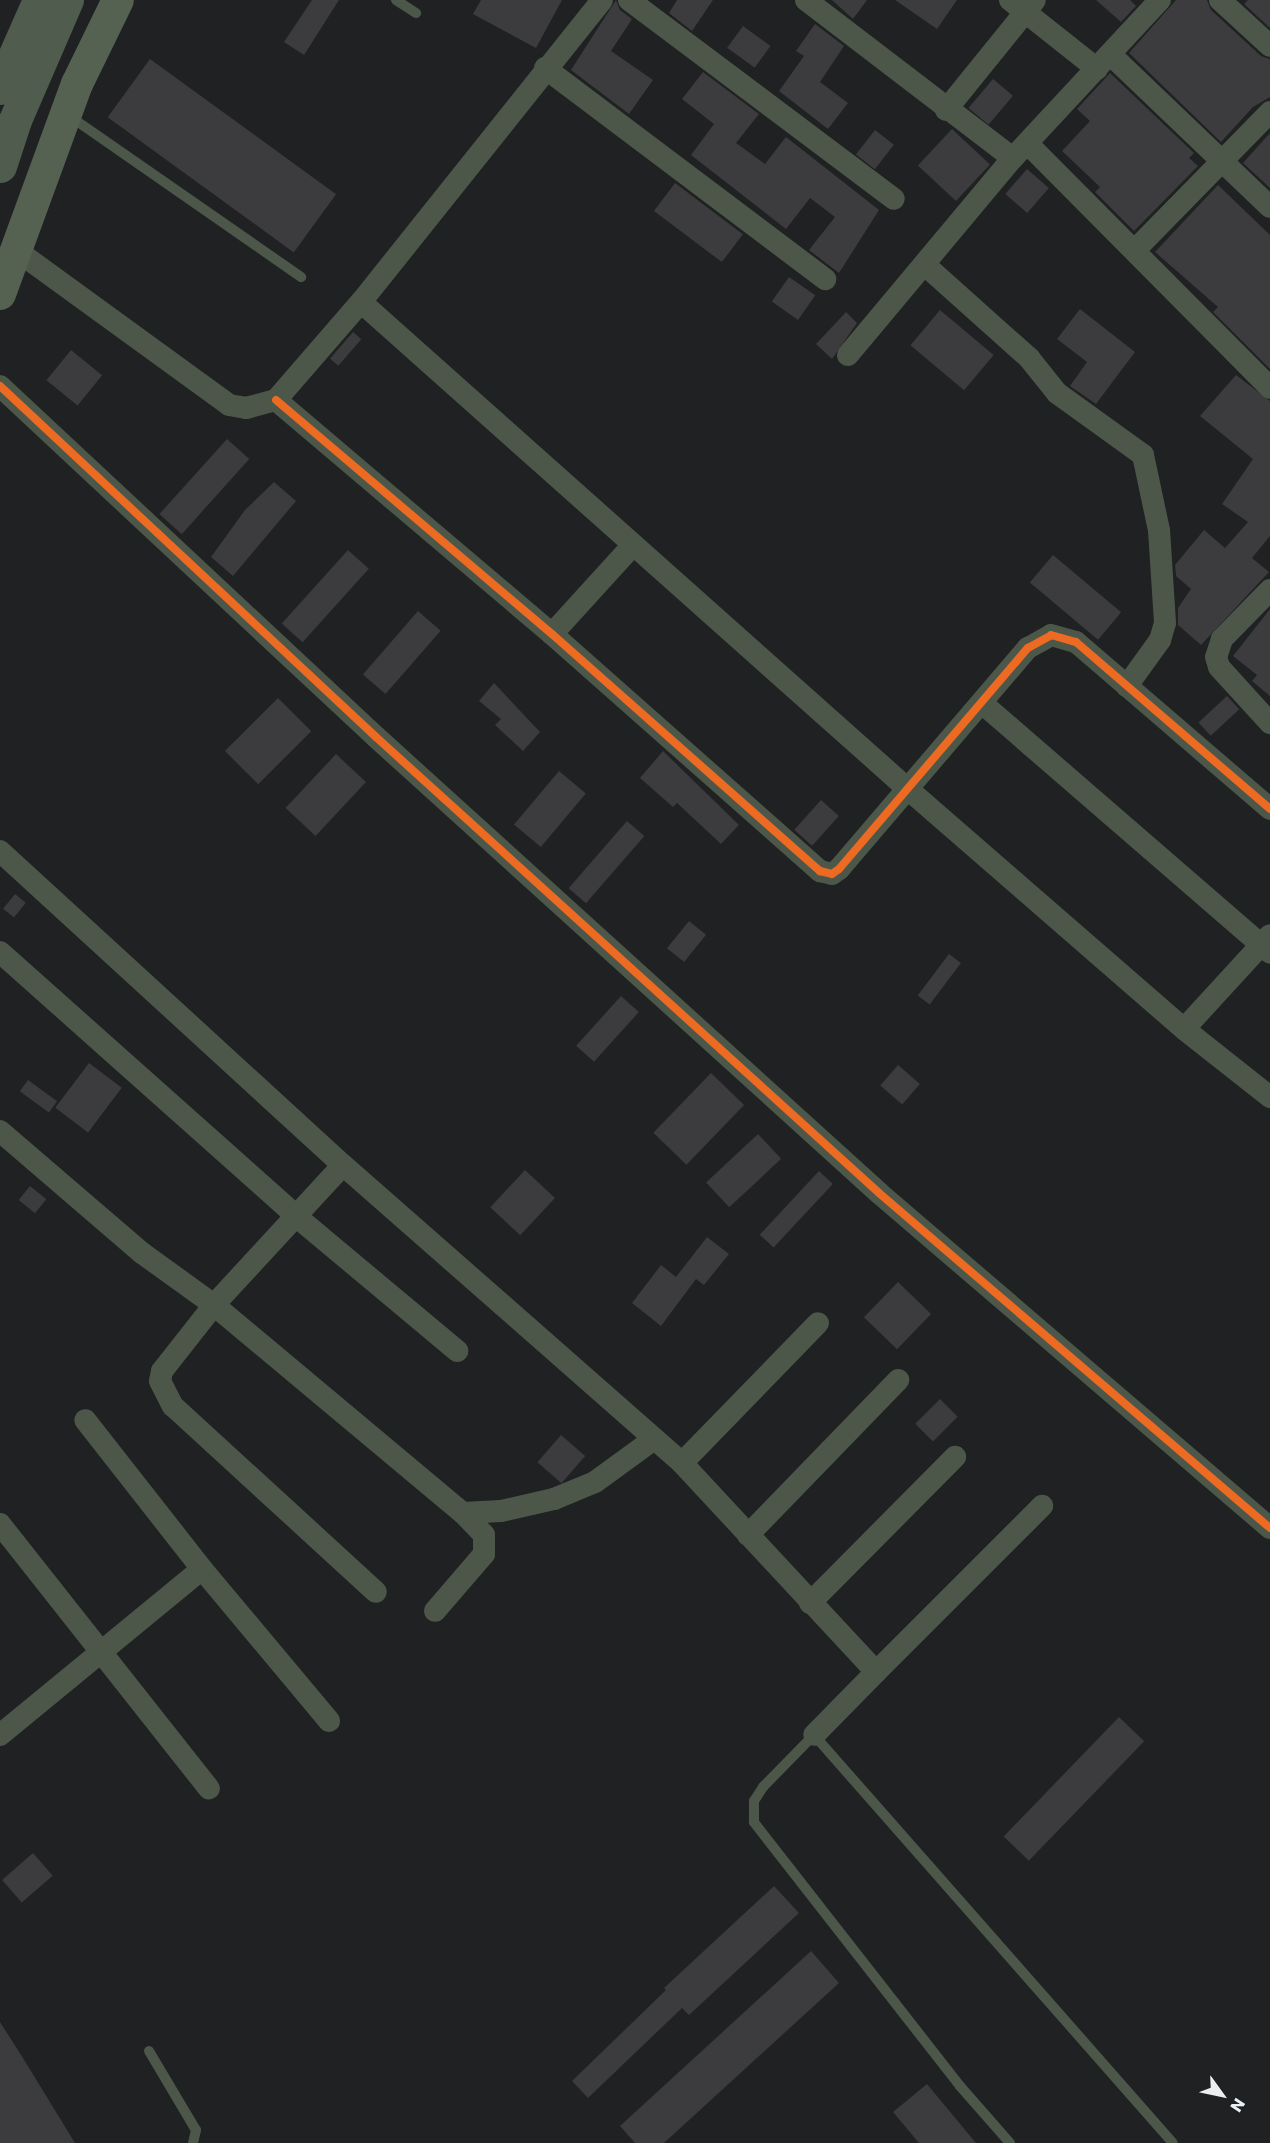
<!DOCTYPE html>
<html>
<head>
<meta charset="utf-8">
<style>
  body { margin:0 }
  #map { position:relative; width:1270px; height:2143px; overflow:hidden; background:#1f2123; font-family:Poppins,sans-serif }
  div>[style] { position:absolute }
  .building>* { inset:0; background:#3c3b3d; transform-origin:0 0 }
  .lane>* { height:10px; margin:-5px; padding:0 5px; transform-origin:5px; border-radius:5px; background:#4c5749 }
  .street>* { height:22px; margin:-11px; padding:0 11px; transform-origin:11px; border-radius:11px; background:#4c5749 }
  .secondary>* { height:32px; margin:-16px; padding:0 16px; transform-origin:16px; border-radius:16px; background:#556252 }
  .highway>* { height:33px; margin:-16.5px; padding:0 16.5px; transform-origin:16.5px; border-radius:16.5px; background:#4f5c4e }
  .cycleway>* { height:8px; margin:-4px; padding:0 4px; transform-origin:4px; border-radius:4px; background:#ed6a23 }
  span { translate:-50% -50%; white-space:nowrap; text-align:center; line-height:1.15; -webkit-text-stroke:4.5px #1e2124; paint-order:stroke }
  .north { position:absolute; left:1192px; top:2065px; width:60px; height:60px; -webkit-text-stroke:4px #1e2124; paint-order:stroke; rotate:123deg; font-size:16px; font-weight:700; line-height:24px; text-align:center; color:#eceef0 }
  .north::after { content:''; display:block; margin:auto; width:21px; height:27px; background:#eceef0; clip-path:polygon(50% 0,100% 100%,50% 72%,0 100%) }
</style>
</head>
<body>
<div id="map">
  <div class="building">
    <i style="clip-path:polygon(312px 0,339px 0,304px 55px,284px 42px)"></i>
    <i style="clip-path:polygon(481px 0,562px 0,536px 48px,473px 14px)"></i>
    <i style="clip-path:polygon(616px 0,620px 10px,632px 19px,611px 51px,653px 80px,629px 114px,571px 70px)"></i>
    <i style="clip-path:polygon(677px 0,713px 0,692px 31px,669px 13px)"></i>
    <i style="clip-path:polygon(832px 0,867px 0,853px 19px)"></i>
    <i style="clip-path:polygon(895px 0,957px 0,937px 29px)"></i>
    <i style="clip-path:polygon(1096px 0,1130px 0,1136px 6px,1121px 22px)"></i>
    <i style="clip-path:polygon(1176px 0,1207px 0,1211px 10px,1261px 56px,1270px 59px,1270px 97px,1253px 107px,1221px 142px,1129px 53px)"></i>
    <i style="clip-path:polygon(1248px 0,1270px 0,1270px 28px,1244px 4px)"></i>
    <i style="clip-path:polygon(815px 24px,844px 46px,820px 82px,848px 103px,828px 129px,779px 91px,804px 56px,796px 51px)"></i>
    <i style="left:743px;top:26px;width:34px;height:27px;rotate:36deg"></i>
    <i style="left:150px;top:59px;width:230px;height:72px;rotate:36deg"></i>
    <i style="clip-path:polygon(703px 72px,759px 114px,736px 143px,765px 164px,786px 137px,879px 210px,839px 273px,809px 250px,835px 217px,810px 198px,786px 229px,691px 155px,714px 124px,682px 99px)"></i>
    <i style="clip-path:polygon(1110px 73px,1194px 153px,1189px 158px,1198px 166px,1134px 231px,1095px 192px,1100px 187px,1062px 151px,1090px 121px,1077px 109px)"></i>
    <i style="left:993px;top:79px;width:26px;height:38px;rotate:40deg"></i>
    <i style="left:952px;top:129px;width:52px;height:50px;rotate:43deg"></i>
    <i style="left:875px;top:130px;width:24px;height:31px;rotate:38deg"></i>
    <i style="clip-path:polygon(1270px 133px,1270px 188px,1243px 163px)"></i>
    <i style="left:1027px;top:169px;width:29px;height:33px;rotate:41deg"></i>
    <i style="left:675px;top:183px;width:85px;height:35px;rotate:37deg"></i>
    <i style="clip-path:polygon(1218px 185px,1270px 235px,1270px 369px,1213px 312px,1218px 307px,1155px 252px)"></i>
    <i style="left:789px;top:277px;width:32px;height:30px;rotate:35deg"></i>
    <i style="clip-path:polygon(1080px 309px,1135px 352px,1096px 404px,1070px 386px,1087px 362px,1057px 339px)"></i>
    <i style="left:940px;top:310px;width:70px;height:46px;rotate:40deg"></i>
    <i style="clip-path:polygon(846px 312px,857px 323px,832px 359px,816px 344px)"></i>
    <i style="left:353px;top:332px;width:11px;height:35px;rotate:41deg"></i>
    <i style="left:71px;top:350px;width:40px;height:39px;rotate:39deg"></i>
    <i style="clip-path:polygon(1236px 375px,1270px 401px,1270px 536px,1252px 558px,1269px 572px,1201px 645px,1178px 625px,1178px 608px,1191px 589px,1176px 576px,1175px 565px,1204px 530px,1225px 548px,1248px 522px,1222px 504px,1253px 459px,1200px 416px)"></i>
    <i style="left:227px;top:439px;width:30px;height:101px;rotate:42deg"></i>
    <i style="clip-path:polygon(274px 482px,296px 501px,233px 576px,211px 557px,245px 510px)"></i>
    <i style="left:348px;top:550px;width:28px;height:99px;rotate:42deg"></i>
    <i style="left:1053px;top:555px;width:89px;height:36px;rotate:40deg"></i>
    <i style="clip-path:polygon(1270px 609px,1270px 696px,1252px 681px,1257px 675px,1233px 656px)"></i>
    <i style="left:418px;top:611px;width:30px;height:84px;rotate:41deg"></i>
    <i style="clip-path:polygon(494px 683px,540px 732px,523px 751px,495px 725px,501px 719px,479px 701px)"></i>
    <i style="left:1227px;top:696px;width:18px;height:39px;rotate:47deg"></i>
    <i style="left:278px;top:698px;width:47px;height:75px;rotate:45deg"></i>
    <i style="clip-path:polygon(663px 751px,739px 825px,721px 844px,677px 803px,673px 807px,640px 778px)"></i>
    <i style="left:336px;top:754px;width:41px;height:74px;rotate:43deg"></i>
    <i style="left:559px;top:771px;width:35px;height:70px;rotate:40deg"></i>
    <i style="left:821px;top:800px;width:24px;height:40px;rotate:42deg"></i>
    <i style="left:627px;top:821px;width:23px;height:89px;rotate:41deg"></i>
    <i style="left:15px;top:894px;width:14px;height:19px;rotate:39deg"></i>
    <i style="left:689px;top:921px;width:22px;height:35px;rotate:39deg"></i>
    <i style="left:949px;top:954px;width:15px;height:52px;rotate:37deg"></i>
    <i style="left:621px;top:996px;width:24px;height:67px;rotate:42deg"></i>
    <i style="left:89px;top:1063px;width:41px;height:56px;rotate:37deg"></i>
    <i style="left:898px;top:1065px;width:29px;height:27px;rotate:41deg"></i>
    <i style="left:711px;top:1073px;width:46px;height:83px;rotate:44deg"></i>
    <i style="left:28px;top:1080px;width:36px;height:14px;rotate:36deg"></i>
    <i style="left:758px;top:1134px;width:34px;height:71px;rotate:47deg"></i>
    <i style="left:525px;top:1170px;width:41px;height:51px;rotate:43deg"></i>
    <i style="left:819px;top:1171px;width:19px;height:87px;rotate:43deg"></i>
    <i style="left:30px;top:1186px;width:21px;height:18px;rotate:39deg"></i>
    <i style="clip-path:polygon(707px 1237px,729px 1254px,704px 1285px,696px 1279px,661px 1326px,632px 1303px,661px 1265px,676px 1277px)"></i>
    <i style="left:898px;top:1282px;width:46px;height:49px;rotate:44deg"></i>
    <i style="left:940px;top:1399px;width:25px;height:35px;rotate:45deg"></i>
    <i style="left:561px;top:1435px;width:32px;height:36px;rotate:41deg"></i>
    <i style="left:1119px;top:1717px;width:35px;height:166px;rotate:44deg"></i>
    <i style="left:33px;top:1853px;width:30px;height:41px;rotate:49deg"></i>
    <i style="clip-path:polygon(774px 1886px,799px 1913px,689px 2015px,682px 2008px,588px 2098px,572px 2081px,666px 1990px,664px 1988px)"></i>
    <i style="clip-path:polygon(811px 1951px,839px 1983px,664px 2143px,635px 2143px,620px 2126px)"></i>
    <i style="clip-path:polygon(0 2022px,23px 2058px,75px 2143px,0 2143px)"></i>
    <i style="clip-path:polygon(927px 2084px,976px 2143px,919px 2143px,893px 2112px)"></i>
  </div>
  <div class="lane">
    <i style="left:396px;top:0;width:24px;rotate:33deg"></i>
    <i style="left:68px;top:115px;width:284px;rotate:34.8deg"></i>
    <i style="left:149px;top:2051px;width:92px;rotate:59.3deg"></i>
    <i style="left:196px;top:2130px;width:13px;rotate:103deg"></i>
    <i style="left:1010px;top:2143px;width:76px;rotate:-131.3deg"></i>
    <i style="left:960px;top:2086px;width:335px;rotate:-128deg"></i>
    <i style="left:754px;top:1822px;width:21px;rotate:-90deg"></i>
    <i style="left:754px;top:1801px;width:17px;rotate:-57deg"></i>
    <i style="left:763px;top:1787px;width:73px;rotate:-45.6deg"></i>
    <i style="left:814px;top:1735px;width:543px;rotate:48.66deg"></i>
  </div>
  <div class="street">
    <i style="left:629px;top:0;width:331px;rotate:36.9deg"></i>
    <i style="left:806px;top:0;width:260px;rotate:37.4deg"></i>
    <i style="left:1010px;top:0;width:111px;rotate:38.4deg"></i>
    <i style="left:1220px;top:0;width:68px;rotate:42.6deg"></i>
    <i style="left:1111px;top:55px;width:220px;rotate:43.7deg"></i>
    <i style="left:545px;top:68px;width:351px;rotate:37deg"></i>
    <i style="left:946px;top:110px;width:141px;rotate:-51deg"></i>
    <i style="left:1029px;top:145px;width:342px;rotate:45.2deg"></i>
    <i style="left:16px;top:250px;width:263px;rotate:36deg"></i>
    <i style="left:229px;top:405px;width:17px;rotate:10deg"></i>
    <i style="left:246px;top:408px;width:31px;rotate:-15deg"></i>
    <i style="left:276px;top:400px;width:130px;rotate:-49.1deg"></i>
    <i style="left:361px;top:302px;width:386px;rotate:-51.4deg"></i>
    <i style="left:1135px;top:250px;width:193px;rotate:-45.6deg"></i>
    <i style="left:925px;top:265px;width:140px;rotate:41.8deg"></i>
    <i style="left:1029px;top:358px;width:45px;rotate:51.3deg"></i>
    <i style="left:1057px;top:393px;width:106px;rotate:35.8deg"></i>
    <i style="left:1143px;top:455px;width:77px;rotate:78deg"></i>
    <i style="left:1159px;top:530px;width:93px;rotate:86.3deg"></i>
    <i style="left:1165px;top:623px;width:18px;rotate:106deg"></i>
    <i style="left:1160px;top:640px;width:57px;rotate:125.7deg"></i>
    <i style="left:361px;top:302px;width:734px;rotate:41.69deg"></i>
    <i style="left:909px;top:790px;width:364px;rotate:41deg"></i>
    <i style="left:1184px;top:1029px;width:110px;rotate:38.3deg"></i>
    <i style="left:848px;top:355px;width:257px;rotate:-50.1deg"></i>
    <i style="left:1013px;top:158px;width:216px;rotate:-47.1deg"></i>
    <i style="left:0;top:386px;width:514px;rotate:43.03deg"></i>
    <i style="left:376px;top:737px;width:679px;rotate:42.19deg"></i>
    <i style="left:879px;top:1193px;width:515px;rotate:40.59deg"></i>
    <i style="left:276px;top:400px;width:362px;rotate:40.3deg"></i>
    <i style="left:552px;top:634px;width:358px;rotate:41.5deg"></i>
    <i style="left:820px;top:871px;width:12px;rotate:14deg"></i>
    <i style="left:832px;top:874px;width:9px;rotate:-36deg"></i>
    <i style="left:839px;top:869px;width:291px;rotate:-49.5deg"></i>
    <i style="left:1028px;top:648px;width:26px;rotate:-29deg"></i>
    <i style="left:1051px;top:635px;width:26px;rotate:16deg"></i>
    <i style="left:1076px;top:642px;width:256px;rotate:40.7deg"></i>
    <i style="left:1270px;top:590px;width:69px;rotate:134.4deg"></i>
    <i style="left:1222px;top:639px;width:19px;rotate:108deg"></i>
    <i style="left:1216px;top:657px;width:10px;rotate:73deg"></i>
    <i style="left:1219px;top:667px;width:76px;rotate:47.7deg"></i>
    <i style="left:552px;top:634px;width:119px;rotate:-47.7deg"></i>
    <i style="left:983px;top:704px;width:380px;rotate:40.9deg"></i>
    <i style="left:0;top:851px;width:465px;rotate:42.5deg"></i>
    <i style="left:343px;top:1165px;width:451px;rotate:41.3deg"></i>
    <i style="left:682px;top:1463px;width:285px;rotate:47.1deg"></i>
    <i style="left:876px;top:1672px;width:88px;rotate:134.5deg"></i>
    <i style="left:0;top:952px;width:398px;rotate:41.7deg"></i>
    <i style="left:297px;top:1217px;width:209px;rotate:39.9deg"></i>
    <i style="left:1184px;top:1029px;width:127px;rotate:-47.5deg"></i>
    <i style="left:0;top:1131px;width:187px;rotate:40.7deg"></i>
    <i style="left:142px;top:1253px;width:89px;rotate:35.8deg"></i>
    <i style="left:214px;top:1305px;width:324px;rotate:39.9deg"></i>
    <i style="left:463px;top:1513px;width:30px;rotate:46deg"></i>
    <i style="left:484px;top:1535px;width:19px;rotate:90deg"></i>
    <i style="left:484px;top:1554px;width:75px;rotate:130.7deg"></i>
    <i style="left:343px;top:1165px;width:190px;rotate:132.7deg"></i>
    <i style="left:214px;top:1305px;width:84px;rotate:128.2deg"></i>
    <i style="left:162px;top:1371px;width:10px;rotate:101deg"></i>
    <i style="left:160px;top:1381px;width:28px;rotate:63deg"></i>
    <i style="left:173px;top:1406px;width:275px;rotate:42.5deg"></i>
    <i style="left:682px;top:1463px;width:195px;rotate:-45.8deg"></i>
    <i style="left:463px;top:1513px;width:38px;rotate:-3deg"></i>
    <i style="left:501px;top:1511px;width:54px;rotate:-12.8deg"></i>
    <i style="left:554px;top:1499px;width:44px;rotate:-22.5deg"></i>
    <i style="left:595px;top:1482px;width:73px;rotate:-36.1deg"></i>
    <i style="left:0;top:1524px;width:337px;rotate:51.7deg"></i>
    <i style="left:748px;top:1535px;width:216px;rotate:-45.9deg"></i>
    <i style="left:202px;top:1569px;width:198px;rotate:50.1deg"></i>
    <i style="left:810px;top:1603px;width:206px;rotate:-45.2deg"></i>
    <i style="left:876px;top:1672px;width:235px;rotate:-45deg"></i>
    <i style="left:0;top:1735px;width:261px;rotate:-39.4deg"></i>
    <i style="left:202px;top:1569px;width:189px;rotate:-128.1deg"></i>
  </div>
  <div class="secondary">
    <i style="left:0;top:294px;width:224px;rotate:-69.9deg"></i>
    <i style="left:77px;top:84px;width:93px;rotate:-64deg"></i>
  </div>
  <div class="highway">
    <i style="left:0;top:88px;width:96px;rotate:-66.1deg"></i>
    <i style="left:0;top:166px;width:48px;rotate:-71.9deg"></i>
    <i style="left:15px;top:120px;width:131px;rotate:-66.6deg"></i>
  </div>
  <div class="cycleway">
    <i style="left:0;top:386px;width:514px;rotate:43.03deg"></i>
    <i style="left:376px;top:737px;width:679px;rotate:42.19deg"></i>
    <i style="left:879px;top:1193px;width:515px;rotate:40.59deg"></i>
    <i style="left:276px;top:400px;width:362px;rotate:40.3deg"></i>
    <i style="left:552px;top:634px;width:358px;rotate:41.5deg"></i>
    <i style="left:820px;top:871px;width:12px;rotate:14deg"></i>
    <i style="left:832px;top:874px;width:9px;rotate:-36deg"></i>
    <i style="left:839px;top:869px;width:291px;rotate:-49.5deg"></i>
    <i style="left:1028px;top:648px;width:26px;rotate:-29deg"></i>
    <i style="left:1051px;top:635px;width:26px;rotate:16deg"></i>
    <i style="left:1076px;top:642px;width:256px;rotate:40.7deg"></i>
  </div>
  <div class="north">N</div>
</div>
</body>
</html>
